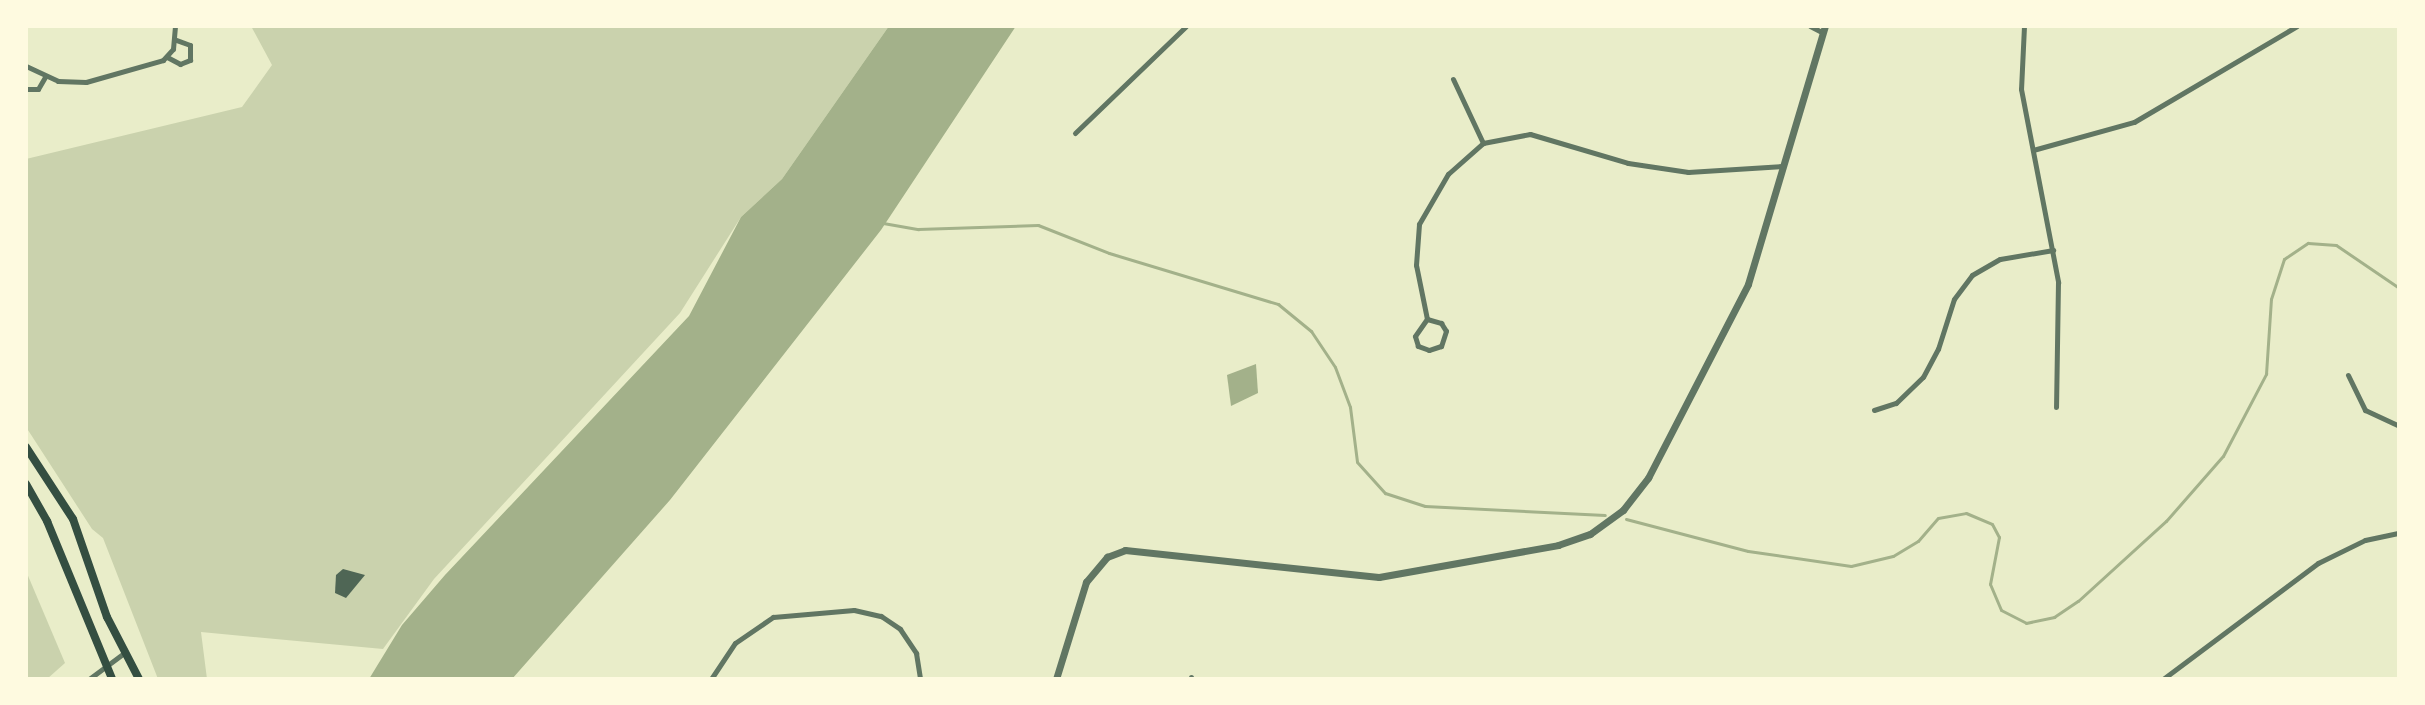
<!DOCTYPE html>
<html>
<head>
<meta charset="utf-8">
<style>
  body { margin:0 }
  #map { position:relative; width:2425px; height:705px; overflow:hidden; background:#e9edc9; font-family:"Golos Text",sans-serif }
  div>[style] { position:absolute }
  .green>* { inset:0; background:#cad2ad }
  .water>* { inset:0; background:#a3b18a }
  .stream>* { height:3px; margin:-1.5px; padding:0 1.5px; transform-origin:1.5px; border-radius:1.5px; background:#a3b18a }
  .building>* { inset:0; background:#4f6655 }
  .minor>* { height:5px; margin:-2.5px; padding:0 2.5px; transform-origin:2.5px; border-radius:2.5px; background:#617663 }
  .tertiary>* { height:7px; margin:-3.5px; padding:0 3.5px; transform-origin:3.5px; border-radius:3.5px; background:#617663 }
  .primary>* { height:8px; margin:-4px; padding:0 4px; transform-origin:4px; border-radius:4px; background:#344e41 }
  span { translate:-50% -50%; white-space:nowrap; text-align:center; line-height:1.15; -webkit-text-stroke:6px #fefae0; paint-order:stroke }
  .frame { position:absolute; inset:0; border:28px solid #fefae0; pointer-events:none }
</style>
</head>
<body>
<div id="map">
  <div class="green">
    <i style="clip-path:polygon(251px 26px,889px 26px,782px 179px,741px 217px,680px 313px,434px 579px,383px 649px,201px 632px,207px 679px,158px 679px,103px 538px,92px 529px,26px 427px,26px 159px,242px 107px,272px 65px)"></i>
    <i style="clip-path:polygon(26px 571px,65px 663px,47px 679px,26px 679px)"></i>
  </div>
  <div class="water">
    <i style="clip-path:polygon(889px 26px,1016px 26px,881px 230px,670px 500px,512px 679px,369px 679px,402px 625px,445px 575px,689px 316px,741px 217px,782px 179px)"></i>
    <i style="clip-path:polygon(1256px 364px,1258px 393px,1231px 406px,1227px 375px)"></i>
  </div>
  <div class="stream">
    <i style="left:883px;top:223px;width:36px;rotate:10deg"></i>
    <i style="left:918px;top:229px;width:120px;rotate:-1.9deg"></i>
    <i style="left:1038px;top:225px;width:76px;rotate:21.5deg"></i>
    <i style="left:1109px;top:253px;width:177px;rotate:16.8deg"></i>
    <i style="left:1278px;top:304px;width:43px;rotate:39.3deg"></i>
    <i style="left:1311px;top:331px;width:43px;rotate:56.3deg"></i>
    <i style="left:1335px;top:367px;width:43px;rotate:69.4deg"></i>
    <i style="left:1350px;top:407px;width:55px;rotate:82.7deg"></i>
    <i style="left:1357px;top:462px;width:42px;rotate:47.9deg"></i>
    <i style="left:1385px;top:493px;width:42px;rotate:18deg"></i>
    <i style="left:1425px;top:506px;width:180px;rotate:2.9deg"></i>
    <i style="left:1626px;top:519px;width:126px;rotate:14.7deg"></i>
    <i style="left:1748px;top:551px;width:104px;rotate:8.3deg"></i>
    <i style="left:1851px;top:566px;width:43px;rotate:-13.4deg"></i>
    <i style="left:1893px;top:556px;width:29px;rotate:-31deg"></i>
    <i style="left:1918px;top:541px;width:30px;rotate:-49deg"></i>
    <i style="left:1938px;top:518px;width:28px;rotate:-10deg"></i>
    <i style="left:1966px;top:513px;width:28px;rotate:23deg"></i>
    <i style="left:1992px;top:524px;width:15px;rotate:62deg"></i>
    <i style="left:1999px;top:537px;width:48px;rotate:100.8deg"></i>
    <i style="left:1990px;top:584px;width:28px;rotate:67deg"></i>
    <i style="left:2001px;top:610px;width:28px;rotate:27deg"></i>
    <i style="left:2026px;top:623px;width:29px;rotate:-12deg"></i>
    <i style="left:2054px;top:617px;width:29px;rotate:-34deg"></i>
    <i style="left:2078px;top:601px;width:119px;rotate:-42.3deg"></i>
    <i style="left:2166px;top:521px;width:86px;rotate:-48.8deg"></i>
    <i style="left:2223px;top:456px;width:93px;rotate:-62.3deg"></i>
    <i style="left:2266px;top:374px;width:75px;rotate:-86.2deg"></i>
    <i style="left:2271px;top:299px;width:42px;rotate:-72deg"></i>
    <i style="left:2284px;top:259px;width:29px;rotate:-34deg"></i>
    <i style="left:2308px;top:243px;width:28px;rotate:4deg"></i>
    <i style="left:2336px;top:245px;width:76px;rotate:34.3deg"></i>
  </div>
  <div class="building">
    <i style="clip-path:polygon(343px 569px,365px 575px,346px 598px,335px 593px,336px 575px)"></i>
  </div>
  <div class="minor">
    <i style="left:1810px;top:26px;width:13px;rotate:27deg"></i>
    <i style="left:2024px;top:26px;width:63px;rotate:92.7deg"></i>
    <i style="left:2021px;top:89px;width:197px;rotate:79.1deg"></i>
    <i style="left:2058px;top:282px;width:125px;rotate:90.9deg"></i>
    <i style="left:167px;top:57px;width:15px;rotate:28deg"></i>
    <i style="left:180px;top:64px;width:11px;rotate:-22deg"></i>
    <i style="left:190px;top:60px;width:15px;rotate:-90deg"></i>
    <i style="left:190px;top:45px;width:15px;rotate:-160deg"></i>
    <i style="left:26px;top:66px;width:35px;rotate:25deg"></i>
    <i style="left:58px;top:81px;width:28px;rotate:2deg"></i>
    <i style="left:86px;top:82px;width:80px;rotate:-15.9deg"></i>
    <i style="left:163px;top:60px;width:15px;rotate:-48deg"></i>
    <i style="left:173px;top:49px;width:23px;rotate:-85deg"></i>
    <i style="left:1453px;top:79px;width:71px;rotate:64.9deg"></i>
    <i style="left:26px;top:89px;width:12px"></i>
    <i style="left:38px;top:89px;width:14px;rotate:-60deg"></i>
    <i style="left:1075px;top:133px;width:154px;rotate:-43.9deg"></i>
    <i style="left:2033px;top:150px;width:105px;rotate:-15.5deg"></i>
    <i style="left:2134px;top:122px;width:189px;rotate:-30.5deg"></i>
    <i style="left:1427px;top:319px;width:15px;rotate:16deg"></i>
    <i style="left:1441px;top:323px;width:9px;rotate:58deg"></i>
    <i style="left:1446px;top:331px;width:16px;rotate:108deg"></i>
    <i style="left:1441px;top:346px;width:13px;rotate:162deg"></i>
    <i style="left:1429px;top:350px;width:12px;rotate:-160deg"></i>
    <i style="left:1418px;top:346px;width:10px;rotate:-107deg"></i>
    <i style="left:1415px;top:336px;width:21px;rotate:-55deg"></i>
    <i style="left:1427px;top:319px;width:55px;rotate:-101.5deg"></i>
    <i style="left:1416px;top:265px;width:41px;rotate:-85.8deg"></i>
    <i style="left:1419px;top:224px;width:58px;rotate:-59.9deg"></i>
    <i style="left:1448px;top:174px;width:47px;rotate:-41.5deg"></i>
    <i style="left:1483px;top:143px;width:48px;rotate:-10.8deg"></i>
    <i style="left:1530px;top:134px;width:102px;rotate:16.5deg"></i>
    <i style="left:1628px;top:163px;width:61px;rotate:8.5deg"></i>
    <i style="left:1688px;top:172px;width:95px;rotate:-3.6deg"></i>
    <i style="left:2348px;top:375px;width:39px;rotate:64deg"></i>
    <i style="left:2365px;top:410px;width:38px;rotate:25deg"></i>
    <i style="left:1874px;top:410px;width:23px;rotate:-18deg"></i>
    <i style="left:1896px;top:403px;width:37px;rotate:-44deg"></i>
    <i style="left:1923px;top:377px;width:32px;rotate:-62deg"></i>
    <i style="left:1938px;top:349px;width:52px;rotate:-72.3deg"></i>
    <i style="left:1954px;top:299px;width:30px;rotate:-53deg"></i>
    <i style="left:1972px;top:275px;width:32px;rotate:-30deg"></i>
    <i style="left:2000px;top:259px;width:54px;rotate:-9.6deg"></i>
    <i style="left:1191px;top:677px;width:2px;rotate:90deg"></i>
    <i style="left:89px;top:679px;width:44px;rotate:-36.6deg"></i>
    <i style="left:711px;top:679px;width:43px;rotate:-56.3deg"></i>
    <i style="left:735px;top:643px;width:46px;rotate:-34.4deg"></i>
    <i style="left:773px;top:617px;width:81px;rotate:-4.9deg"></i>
    <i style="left:854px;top:610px;width:28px;rotate:13deg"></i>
    <i style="left:881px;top:616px;width:23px;rotate:34deg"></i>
    <i style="left:900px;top:629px;width:29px;rotate:56deg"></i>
    <i style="left:916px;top:653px;width:26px;rotate:81deg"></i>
    <i style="left:2163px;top:679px;width:194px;rotate:-36.8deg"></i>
    <i style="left:2318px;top:563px;width:52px;rotate:-26.1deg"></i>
    <i style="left:2365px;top:540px;width:35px;rotate:-12deg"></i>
  </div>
  <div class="tertiary">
    <i style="left:1056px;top:679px;width:102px;rotate:-72.8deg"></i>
    <i style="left:1086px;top:582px;width:33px;rotate:-50deg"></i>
    <i style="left:1107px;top:557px;width:19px;rotate:-21deg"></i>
    <i style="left:1125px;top:550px;width:255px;rotate:6.1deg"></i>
    <i style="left:1379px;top:577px;width:182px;rotate:-10.1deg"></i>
    <i style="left:1558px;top:545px;width:34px;rotate:-19deg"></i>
    <i style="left:1590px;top:534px;width:41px;rotate:-36deg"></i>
    <i style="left:1623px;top:510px;width:41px;rotate:-52deg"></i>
    <i style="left:1648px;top:478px;width:218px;rotate:-62.7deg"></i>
    <i style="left:1748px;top:284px;width:269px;rotate:-73.4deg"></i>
  </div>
  <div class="primary">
    <i style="left:26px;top:447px;width:86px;rotate:56.9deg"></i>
    <i style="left:73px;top:519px;width:104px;rotate:70.9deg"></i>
    <i style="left:107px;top:617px;width:70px;rotate:62.7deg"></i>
    <i style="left:26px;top:484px;width:43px;rotate:60.4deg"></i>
    <i style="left:47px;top:521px;width:171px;rotate:67.6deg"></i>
  </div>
  <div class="frame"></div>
</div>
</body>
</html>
